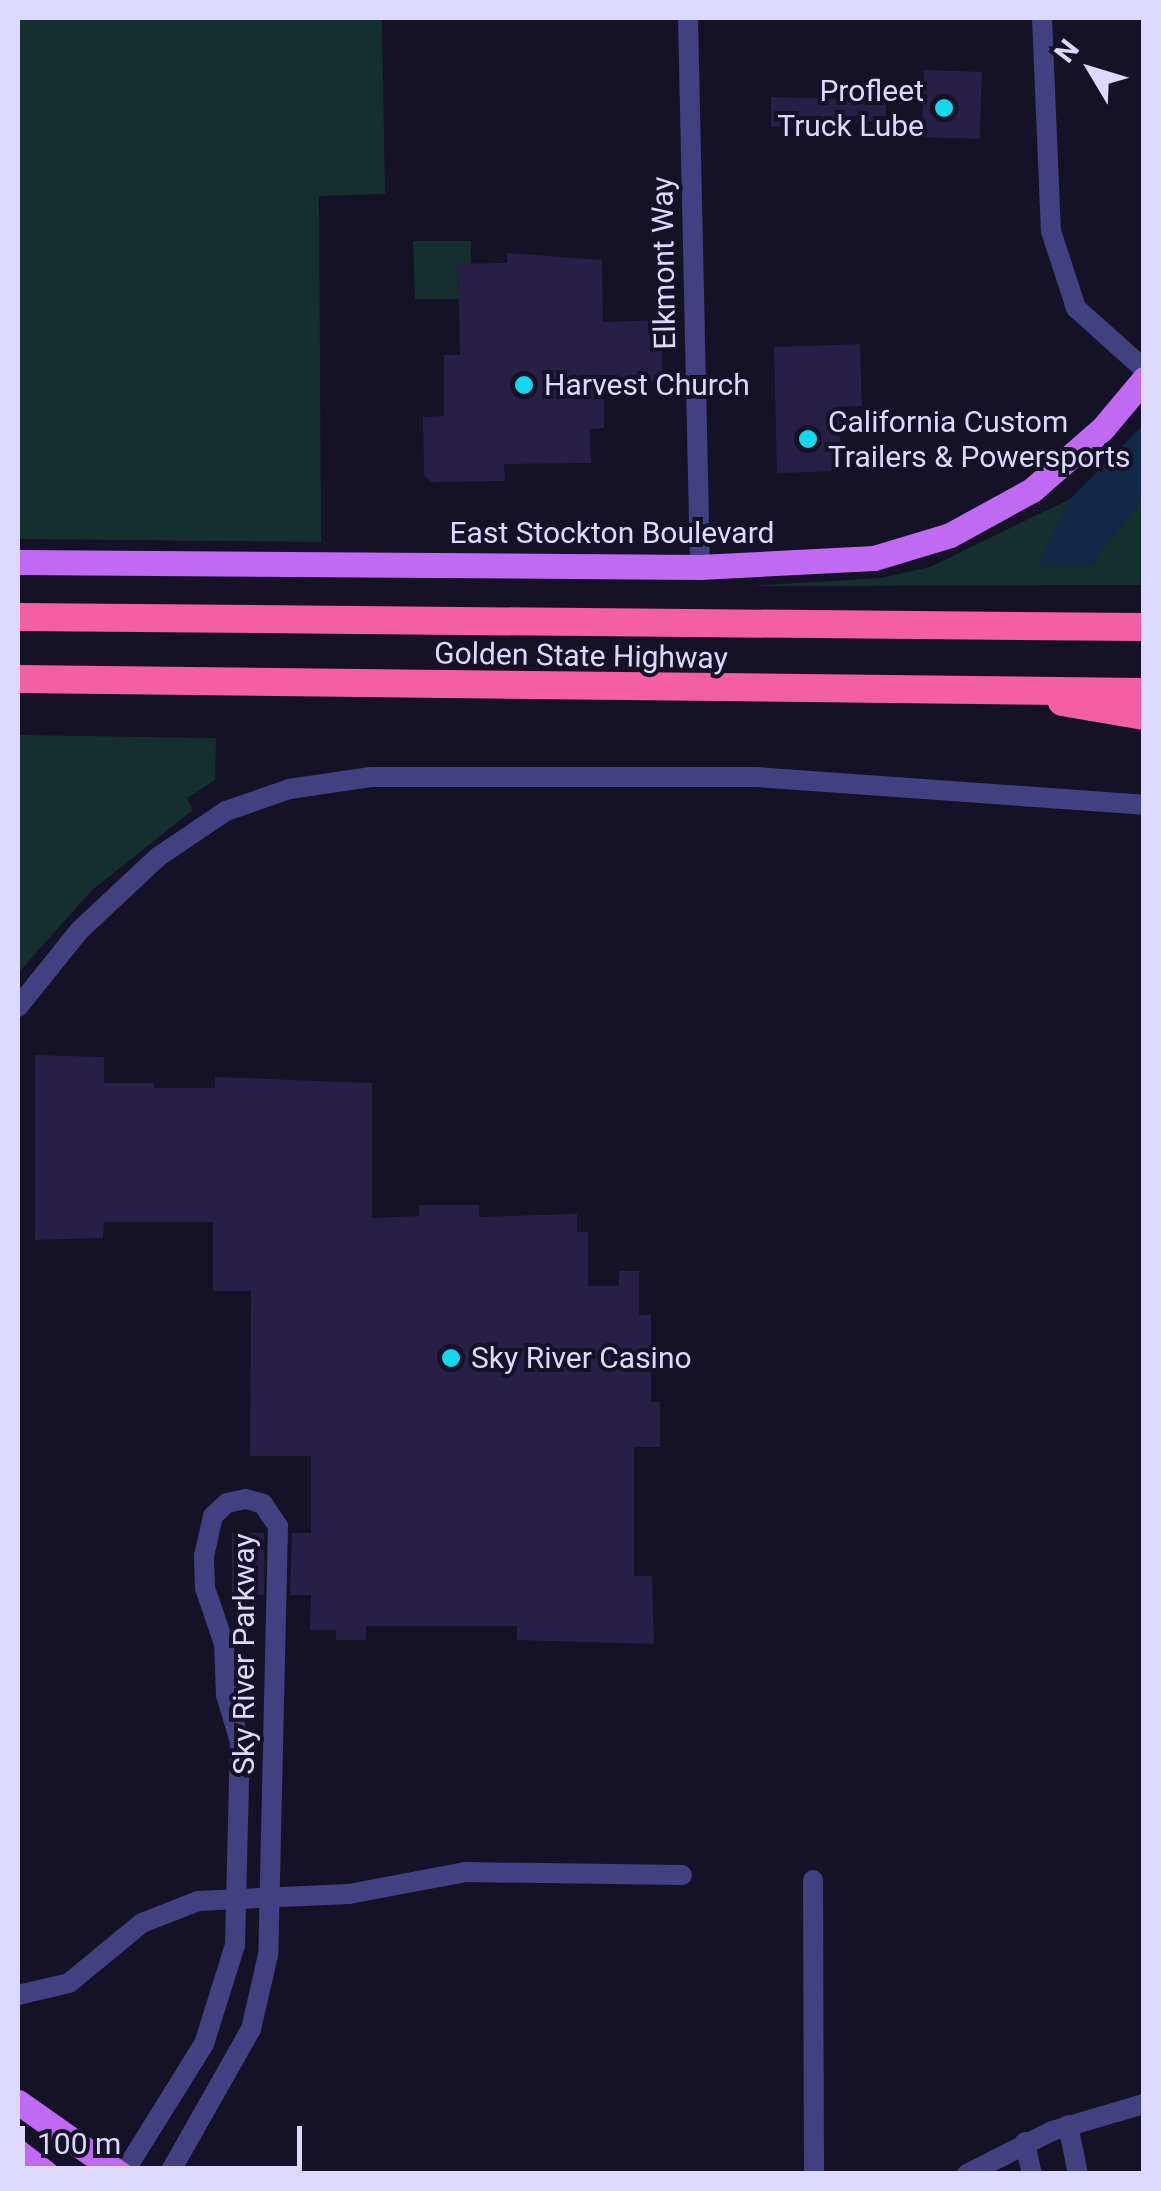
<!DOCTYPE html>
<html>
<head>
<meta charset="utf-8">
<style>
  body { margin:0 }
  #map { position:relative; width:1161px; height:2191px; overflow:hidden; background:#151126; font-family:Roboto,sans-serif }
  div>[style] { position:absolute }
  .green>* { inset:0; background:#152f2f }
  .water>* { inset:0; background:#132749 }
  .building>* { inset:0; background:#271f45; transform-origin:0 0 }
  .minor>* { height:20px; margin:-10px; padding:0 10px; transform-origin:10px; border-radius:10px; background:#434081 }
  .major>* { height:25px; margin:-12.5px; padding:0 12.5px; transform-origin:12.5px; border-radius:12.5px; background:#c069f3 }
  .highway>* { height:28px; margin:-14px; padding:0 14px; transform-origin:14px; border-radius:14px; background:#f35ea4 }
  .dots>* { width:28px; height:28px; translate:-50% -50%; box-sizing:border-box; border:5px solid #151126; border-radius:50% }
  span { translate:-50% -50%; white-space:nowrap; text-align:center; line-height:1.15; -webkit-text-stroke:8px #151126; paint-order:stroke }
  .poi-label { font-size:30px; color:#ddd9fc }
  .right { translate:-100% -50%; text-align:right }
  .left { translate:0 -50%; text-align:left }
  .street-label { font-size:30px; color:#ddd9fc }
  .frame { position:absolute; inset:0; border:20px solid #ddd9fc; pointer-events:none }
  .north { position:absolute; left:1041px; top:20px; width:100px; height:100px; -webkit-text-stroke:8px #151126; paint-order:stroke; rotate:308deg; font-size:28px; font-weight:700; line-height:40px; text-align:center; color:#ddd9fc }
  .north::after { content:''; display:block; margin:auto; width:35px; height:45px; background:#ddd9fc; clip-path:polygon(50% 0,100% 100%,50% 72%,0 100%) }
  .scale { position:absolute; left:20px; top:2126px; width:282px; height:45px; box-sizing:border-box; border:5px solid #ddd9fc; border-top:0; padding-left:12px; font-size:30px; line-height:35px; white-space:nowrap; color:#ddd9fc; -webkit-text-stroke:8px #151126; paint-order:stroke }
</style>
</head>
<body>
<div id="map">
  <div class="green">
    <i style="clip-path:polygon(18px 18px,382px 18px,385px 194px,319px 196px,321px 542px,18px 539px)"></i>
    <i style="clip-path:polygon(413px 241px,471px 241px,471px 264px,458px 265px,459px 299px,415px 299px)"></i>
    <i style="clip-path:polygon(1143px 497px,1143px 585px,750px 586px,881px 578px,930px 567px,1070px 499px,1038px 566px,1090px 566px)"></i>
    <i style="clip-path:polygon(18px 735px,216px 738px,215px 780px,187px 798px,193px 810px,92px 890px,18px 973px)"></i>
  </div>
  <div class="water">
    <i style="clip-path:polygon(1143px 425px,1143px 497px,1090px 566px,1037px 566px,1070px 499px)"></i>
  </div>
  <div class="building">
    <i style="left:982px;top:72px;width:67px;height:58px;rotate:92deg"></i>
    <i style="clip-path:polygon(771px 97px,886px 100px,886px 120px,771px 127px)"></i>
    <i style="clip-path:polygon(507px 253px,602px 260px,603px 322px,661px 320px,663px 381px,604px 382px,604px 428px,590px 429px,591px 463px,504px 464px,505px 481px,431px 482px,424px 475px,423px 417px,444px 416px,444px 355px,460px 355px,458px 264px,507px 263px)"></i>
    <i style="clip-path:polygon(860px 344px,862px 406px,839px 407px,841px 471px,777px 473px,774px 347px)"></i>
    <i style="clip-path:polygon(35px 1055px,104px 1057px,104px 1083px,154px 1083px,154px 1088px,215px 1088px,215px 1077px,372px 1083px,372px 1218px,419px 1216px,419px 1205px,479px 1205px,479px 1217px,577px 1214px,577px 1232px,588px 1232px,588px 1286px,619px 1286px,619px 1271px,639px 1271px,639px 1315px,651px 1315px,651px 1402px,660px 1402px,660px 1447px,634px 1447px,634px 1576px,652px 1576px,654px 1644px,517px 1640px,517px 1626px,366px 1626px,366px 1640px,336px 1640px,336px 1630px,310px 1630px,311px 1595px,290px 1595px,292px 1533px,311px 1533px,311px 1456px,250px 1456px,251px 1291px,213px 1291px,213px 1222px,104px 1222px,103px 1238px,35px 1240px)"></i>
    <i style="left:232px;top:1533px;width:32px;height:62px"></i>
  </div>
  <div class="minor">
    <i style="left:688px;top:18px;width:549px;rotate:88.75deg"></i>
    <i style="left:1042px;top:18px;width:213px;rotate:87.6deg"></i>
    <i style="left:1051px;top:231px;width:81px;rotate:72deg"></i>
    <i style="left:1076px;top:308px;width:91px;rotate:41.9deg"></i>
    <i style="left:18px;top:1007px;width:99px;rotate:-51.2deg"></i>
    <i style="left:80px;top:930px;width:107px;rotate:-43.1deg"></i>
    <i style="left:158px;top:857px;width:82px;rotate:-34.1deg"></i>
    <i style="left:226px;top:811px;width:67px;rotate:-19.2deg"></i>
    <i style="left:289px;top:789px;width:83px;rotate:-8.3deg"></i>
    <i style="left:371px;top:777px;width:385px"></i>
    <i style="left:756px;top:777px;width:389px;rotate:4.1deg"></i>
    <i style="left:813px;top:1880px;width:294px;rotate:89.8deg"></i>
    <i style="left:18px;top:1995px;width:52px;rotate:-13.2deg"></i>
    <i style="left:69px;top:1983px;width:94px;rotate:-39.4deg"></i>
    <i style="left:142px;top:1923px;width:60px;rotate:-21.4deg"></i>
    <i style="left:198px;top:1901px;width:151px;rotate:-2.7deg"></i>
    <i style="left:349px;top:1894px;width:118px;rotate:-10.7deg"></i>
    <i style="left:465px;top:1872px;width:217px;rotate:0.8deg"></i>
    <i style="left:1068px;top:2125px;width:50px;rotate:78.5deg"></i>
    <i style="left:1025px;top:2142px;width:33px;rotate:78deg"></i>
    <i style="left:123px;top:2174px;width:153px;rotate:-58.1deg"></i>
    <i style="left:204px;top:2044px;width:104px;rotate:-72.6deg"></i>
    <i style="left:235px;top:1945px;width:203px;rotate:-88.6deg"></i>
    <i style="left:240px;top:1742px;width:49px;rotate:-106.6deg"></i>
    <i style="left:226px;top:1695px;width:51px;rotate:-92.2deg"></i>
    <i style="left:224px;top:1644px;width:59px;rotate:-108.7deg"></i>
    <i style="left:205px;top:1588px;width:32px;rotate:-92deg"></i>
    <i style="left:204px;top:1556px;width:41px;rotate:-77.3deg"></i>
    <i style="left:213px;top:1516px;width:19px;rotate:-43deg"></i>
    <i style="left:227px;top:1503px;width:19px;rotate:-12deg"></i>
    <i style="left:246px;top:1499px;width:18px;rotate:16deg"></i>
    <i style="left:263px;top:1504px;width:27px;rotate:56deg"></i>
    <i style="left:278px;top:1526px;width:429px;rotate:91.3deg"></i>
    <i style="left:268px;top:1955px;width:76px;rotate:102.9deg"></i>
    <i style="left:251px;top:2029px;width:167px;rotate:119.5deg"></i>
    <i style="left:967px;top:2174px;width:95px;rotate:-26.8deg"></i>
    <i style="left:1052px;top:2131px;width:96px;rotate:-16.4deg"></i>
  </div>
  <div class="major">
    <i style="left:18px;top:562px;width:682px;rotate:0.42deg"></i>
    <i style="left:700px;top:567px;width:174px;rotate:-3deg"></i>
    <i style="left:874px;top:558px;width:79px;rotate:-16.8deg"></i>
    <i style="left:950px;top:535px;width:94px;rotate:-28.8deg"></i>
    <i style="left:1032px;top:490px;width:94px;rotate:-41.1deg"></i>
    <i style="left:1103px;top:428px;width:64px;rotate:-50.1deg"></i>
    <i style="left:18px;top:2102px;width:125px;rotate:35.2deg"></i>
    <i style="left:18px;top:2152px;width:36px;rotate:37deg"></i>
  </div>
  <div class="highway">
    <i style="left:18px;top:617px;width:1126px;rotate:0.51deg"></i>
    <i style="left:18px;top:679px;width:1126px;rotate:0.66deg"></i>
    <i style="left:1062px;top:702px;width:83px;rotate:9.7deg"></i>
  </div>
  <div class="dots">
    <i style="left:944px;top:108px;background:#14d6ed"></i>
    <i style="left:524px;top:385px;background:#14d6ed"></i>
    <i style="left:808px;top:439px;background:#14d6ed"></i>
    <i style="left:451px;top:1358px;background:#14d6ed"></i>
  </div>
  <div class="poi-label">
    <span class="right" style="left:924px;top:108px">Profleet<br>Truck Lube</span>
    <span class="left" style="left:544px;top:385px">Harvest Church</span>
    <span class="left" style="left:828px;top:439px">California Custom<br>Trailers &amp; Powersports</span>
    <span class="left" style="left:471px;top:1358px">Sky River Casino</span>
  </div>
  <div class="street-label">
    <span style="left:664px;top:263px;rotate:-91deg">Elkmont Way</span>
    <span style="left:612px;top:533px">East Stockton Boulevard</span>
    <span style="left:581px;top:656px;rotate:1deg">Golden State Highway</span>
    <span style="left:244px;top:1654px;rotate:-90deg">Sky River Parkway</span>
  </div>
  <div class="frame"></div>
  <div class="north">N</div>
  <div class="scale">100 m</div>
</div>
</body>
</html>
